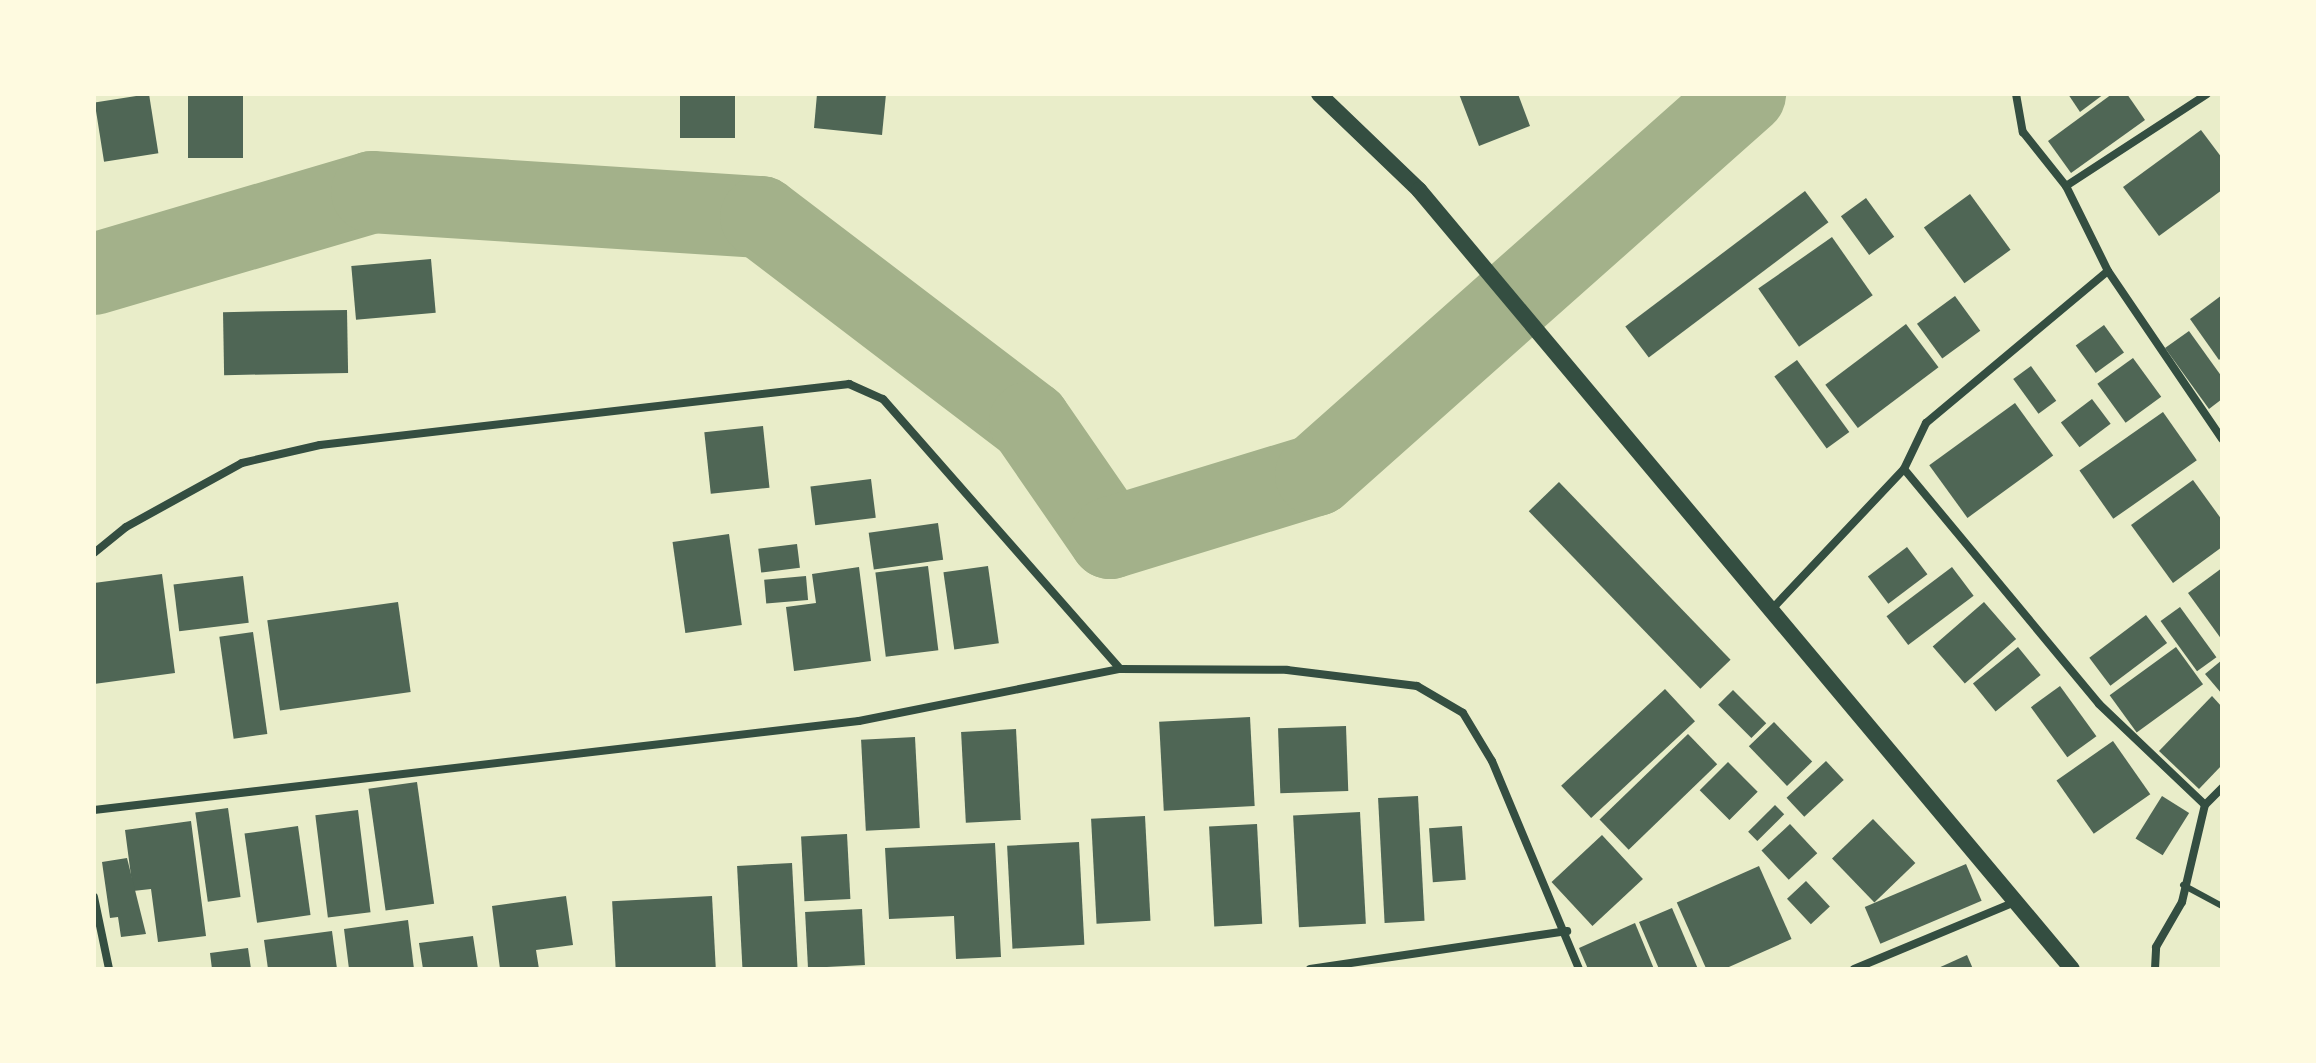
<!DOCTYPE html>
<html>
<head>
<meta charset="utf-8">
<style>
  body { margin:0 }
  #map { position:relative; width:2316px; height:1063px; overflow:hidden; background:#e9edc9; font-family:"Titillium Web",sans-serif }
  div>[style] { position:absolute }
  .river>* { height:82px; margin:-41px; padding:0 41px; transform-origin:41px; border-radius:41px; background:#a3b18a }
  .building>* { inset:0; background:#4f6655; transform-origin:0 0 }
  .service>* { height:6px; margin:-3px; padding:0 3px; transform-origin:3px; border-radius:3px; background:#344e41 }
  .minor>* { height:8px; margin:-4px; padding:0 4px; transform-origin:4px; border-radius:4px; background:#344e41 }
  .secondary>* { height:16px; margin:-8px; padding:0 8px; transform-origin:8px; border-radius:8px; background:#344e41 }
  span { translate:-50% -50%; white-space:nowrap; text-align:center; line-height:1.15; -webkit-text-stroke:8px #fefae0; paint-order:stroke }
  .frame { position:absolute; inset:0; border:96px solid #fefae0; pointer-events:none }
</style>
</head>
<body>
<div id="map">
  <div class="river">
    <i style="left:94px;top:274px;width:290px;rotate:-16.4deg"></i>
    <i style="left:372px;top:192px;width:390px;rotate:3.7deg"></i>
    <i style="left:761px;top:217px;width:338px;rotate:37.3deg"></i>
    <i style="left:1030px;top:422px;width:141px;rotate:55.4deg"></i>
    <i style="left:1110px;top:538px;width:215px;rotate:-17deg"></i>
    <i style="left:1316px;top:475px;width:574px;rotate:-41.61deg"></i>
  </div>
  <div class="building">
    <i style="left:149px;top:94px;width:60px;height:55px;rotate:81deg"></i>
    <i style="left:188px;top:94px;width:55px;height:64px"></i>
    <i style="left:680px;top:94px;width:55px;height:44px"></i>
    <i style="clip-path:polygon(817px 94px,886px 94px,882px 135px,814px 128px)"></i>
    <i style="clip-path:polygon(1459px 94px,1518px 94px,1530px 126px,1479px 146px)"></i>
    <i style="clip-path:polygon(2068px 94px,2104px 94px,2080px 112px)"></i>
    <i style="clip-path:polygon(2112px 94px,2127px 94px,2145px 120px,2071px 173px,2048px 141px)"></i>
    <i style="clip-path:polygon(2201px 130px,2222px 158px,2222px 190px,2159px 236px,2123px 187px)"></i>
    <i style="left:1805px;top:191px;width:39px;height:225px;rotate:53deg"></i>
    <i style="left:1970px;top:194px;width:69px;height:57px;rotate:54deg"></i>
    <i style="left:1866px;top:198px;width:48px;height:31px;rotate:54deg"></i>
    <i style="left:1832px;top:237px;width:71px;height:90px;rotate:55deg"></i>
    <i style="left:431px;top:259px;width:54px;height:80px;rotate:85deg"></i>
    <i style="clip-path:polygon(2222px 295px,2222px 357px,2219px 360px,2190px 319px)"></i>
    <i style="left:1955px;top:296px;width:43px;height:47px;rotate:54deg"></i>
    <i style="left:347px;top:310px;width:63px;height:124px;rotate:89deg"></i>
    <i style="left:1906px;top:324px;width:54px;height:101px;rotate:53deg"></i>
    <i style="left:2104px;top:325px;width:34px;height:35px;rotate:54deg"></i>
    <i style="clip-path:polygon(2189px 331px,2222px 377px,2222px 399px,2209px 409px,2165px 348px)"></i>
    <i style="left:2133px;top:358px;width:48px;height:44px;rotate:54deg"></i>
    <i style="left:1797px;top:360px;width:89px;height:28px;rotate:54deg"></i>
    <i style="left:2031px;top:366px;width:43px;height:22px;rotate:54deg"></i>
    <i style="left:2092px;top:399px;width:31px;height:39px;rotate:53deg"></i>
    <i style="left:2015px;top:403px;width:65px;height:106px;rotate:54deg"></i>
    <i style="left:2163px;top:412px;width:59px;height:102px;rotate:55deg"></i>
    <i style="left:763px;top:426px;width:62px;height:59px;rotate:84deg"></i>
    <i style="left:871px;top:479px;width:39px;height:61px;rotate:83deg"></i>
    <i style="clip-path:polygon(2193px 480px,2222px 520px,2222px 547px,2173px 583px,2131px 525px)"></i>
    <i style="left:1559px;top:482px;width:247px;height:42px;rotate:46deg"></i>
    <i style="left:938px;top:523px;width:37px;height:70px;rotate:82deg"></i>
    <i style="left:729px;top:534px;width:92px;height:57px;rotate:82deg"></i>
    <i style="left:797px;top:544px;width:24px;height:39px;rotate:83deg"></i>
    <i style="left:1907px;top:547px;width:34px;height:49px;rotate:53deg"></i>
    <i style="left:928px;top:566px;width:85px;height:53px;rotate:83deg"></i>
    <i style="left:988px;top:566px;width:78px;height:45px;rotate:82deg"></i>
    <i style="clip-path:polygon(859px 567px,871px 661px,794px 671px,786px 607px,816px 603px,812px 574px)"></i>
    <i style="left:1952px;top:567px;width:36px;height:82px;rotate:53deg"></i>
    <i style="clip-path:polygon(2222px 568px,2222px 640px,2188px 593px)"></i>
    <i style="clip-path:polygon(162px 574px,175px 673px,94px 684px,94px 583px)"></i>
    <i style="left:243px;top:576px;width:47px;height:70px;rotate:83deg"></i>
    <i style="left:806px;top:576px;width:24px;height:42px;rotate:85deg"></i>
    <i style="left:398px;top:602px;width:91px;height:132px;rotate:82deg"></i>
    <i style="left:1984px;top:602px;width:49px;height:68px;rotate:49deg"></i>
    <i style="left:2180px;top:607px;width:62px;height:24px;rotate:54deg"></i>
    <i style="left:2146px;top:615px;width:35px;height:71px;rotate:53deg"></i>
    <i style="left:253px;top:632px;width:103px;height:34px;rotate:82deg"></i>
    <i style="left:2018px;top:647px;width:36px;height:58px;rotate:51deg"></i>
    <i style="left:2176px;top:647px;width:46px;height:82px;rotate:54deg"></i>
    <i style="clip-path:polygon(2222px 660px,2222px 694px,2205px 674px)"></i>
    <i style="left:2060px;top:686px;width:62px;height:36px;rotate:54deg"></i>
    <i style="left:1665px;top:689px;width:44px;height:142px;rotate:47deg"></i>
    <i style="left:1733px;top:690px;width:47px;height:21px;rotate:45deg"></i>
    <i style="clip-path:polygon(2212px 696px,2222px 707px,2222px 765px,2199px 789px,2159px 751px)"></i>
    <i style="left:1250px;top:717px;width:89px;height:91px;rotate:87deg"></i>
    <i style="left:1774px;top:722px;width:55px;height:35px;rotate:46deg"></i>
    <i style="left:1346px;top:726px;width:65px;height:68px;rotate:88deg"></i>
    <i style="left:1016px;top:729px;width:91px;height:55px;rotate:87deg"></i>
    <i style="left:1688px;top:734px;width:42px;height:123px;rotate:46deg"></i>
    <i style="left:915px;top:737px;width:91px;height:54px;rotate:87deg"></i>
    <i style="left:2113px;top:741px;width:65px;height:69px;rotate:55deg"></i>
    <i style="left:1826px;top:761px;width:26px;height:54px;rotate:47deg"></i>
    <i style="left:1728px;top:762px;width:42px;height:40px;rotate:45deg"></i>
    <i style="left:417px;top:782px;width:123px;height:49px;rotate:82deg"></i>
    <i style="left:1418px;top:796px;width:125px;height:40px;rotate:87deg"></i>
    <i style="left:2162px;top:796px;width:32px;height:50px;rotate:32deg"></i>
    <i style="left:1775px;top:805px;width:13px;height:38px;rotate:45deg"></i>
    <i style="left:228px;top:808px;width:90px;height:33px;rotate:82deg"></i>
    <i style="left:358px;top:810px;width:103px;height:43px;rotate:83deg"></i>
    <i style="left:1360px;top:812px;width:112px;height:67px;rotate:87deg"></i>
    <i style="left:1145px;top:816px;width:105px;height:54px;rotate:87deg"></i>
    <i style="left:1873px;top:819px;width:61px;height:57px;rotate:46deg"></i>
    <i style="clip-path:polygon(191px 821px,206px 936px,158px 942px,151px 889px,133px 891px,125px 830px)"></i>
    <i style="left:1257px;top:824px;width:100px;height:48px;rotate:87deg"></i>
    <i style="left:1790px;top:824px;width:40px;height:39px;rotate:47deg"></i>
    <i style="left:298px;top:826px;width:90px;height:54px;rotate:82deg"></i>
    <i style="left:1462px;top:826px;width:54px;height:33px;rotate:86deg"></i>
    <i style="left:847px;top:834px;width:65px;height:46px;rotate:87deg"></i>
    <i style="left:1602px;top:835px;width:60px;height:69px;rotate:47deg"></i>
    <i style="left:1079px;top:842px;width:103px;height:72px;rotate:87deg"></i>
    <i style="clip-path:polygon(995px 843px,1001px 957px,956px 959px,954px 916px,889px 919px,885px 848px)"></i>
    <i style="clip-path:polygon(127px 858px,146px 934px,121px 937px,118px 917px,110px 918px,102px 862px)"></i>
    <i style="left:792px;top:863px;width:106px;height:55px;rotate:87deg"></i>
    <i style="left:1966px;top:864px;width:40px;height:110px;rotate:67deg"></i>
    <i style="left:1759px;top:866px;width:80px;height:90px;rotate:66deg"></i>
    <i style="left:1806px;top:881px;width:35px;height:26px;rotate:47deg"></i>
    <i style="clip-path:polygon(566px 896px,573px 945px,536px 950px,539px 969px,500px 969px,492px 906px)"></i>
    <i style="left:712px;top:896px;width:73px;height:100px;rotate:87deg"></i>
    <i style="clip-path:polygon(1672px 908px,1698px 969px,1659px 969px,1639px 922px)"></i>
    <i style="left:862px;top:909px;width:56px;height:57px;rotate:87deg"></i>
    <i style="clip-path:polygon(408px 920px,414px 969px,349px 969px,344px 929px)"></i>
    <i style="clip-path:polygon(1635px 923px,1654px 969px,1588px 969px,1579px 948px)"></i>
    <i style="clip-path:polygon(332px 931px,337px 969px,268px 969px,264px 940px)"></i>
    <i style="clip-path:polygon(473px 936px,478px 969px,423px 969px,419px 943px)"></i>
    <i style="clip-path:polygon(248px 948px,251px 969px,212px 969px,210px 953px)"></i>
    <i style="clip-path:polygon(1967px 955px,1973px 969px,1936px 969px)"></i>
  </div>
  <div class="service">
    <i style="left:2183px;top:885px;width:44px;rotate:28.3deg"></i>
  </div>
  <div class="minor">
    <i style="left:2016px;top:94px;width:39px;rotate:80deg"></i>
    <i style="left:2023px;top:132px;width:69px;rotate:51.5deg"></i>
    <i style="left:2066px;top:186px;width:95px;rotate:63.7deg"></i>
    <i style="left:2108px;top:271px;width:203px;rotate:55.8deg"></i>
    <i style="left:2066px;top:186px;width:168px;rotate:-33.1deg"></i>
    <i style="left:1904px;top:469px;width:305px;rotate:50.3deg"></i>
    <i style="left:2099px;top:704px;width:146px;rotate:43.6deg"></i>
    <i style="left:94px;top:553px;width:41px;rotate:-39.1deg"></i>
    <i style="left:126px;top:527px;width:132px;rotate:-28.9deg"></i>
    <i style="left:242px;top:463px;width:80px;rotate:-13deg"></i>
    <i style="left:320px;top:445px;width:533px;rotate:-6.58deg"></i>
    <i style="left:849px;top:384px;width:37px;rotate:24deg"></i>
    <i style="left:883px;top:399px;width:359px;rotate:48.7deg"></i>
    <i style="left:1773px;top:608px;width:191px;rotate:-46.7deg"></i>
    <i style="left:1904px;top:469px;width:51px;rotate:-64.4deg"></i>
    <i style="left:1926px;top:423px;width:237px;rotate:-39.9deg"></i>
    <i style="left:94px;top:810px;width:770px;rotate:-6.64deg"></i>
    <i style="left:859px;top:721px;width:266px;rotate:-11.3deg"></i>
    <i style="left:1120px;top:669px;width:167px;rotate:0.3deg"></i>
    <i style="left:1287px;top:670px;width:131px;rotate:7deg"></i>
    <i style="left:1417px;top:686px;width:53px;rotate:30.4deg"></i>
    <i style="left:1463px;top:713px;width:56px;rotate:58.9deg"></i>
    <i style="left:1492px;top:761px;width:225px;rotate:67.3deg"></i>
    <i style="left:94px;top:897px;width:74px;rotate:78.2deg"></i>
    <i style="left:1310px;top:969px;width:260px;rotate:-8.4deg"></i>
    <i style="left:1854px;top:969px;width:174px;rotate:-22.6deg"></i>
    <i style="left:2155px;top:969px;width:22px;rotate:-87deg"></i>
    <i style="left:2156px;top:947px;width:52px;rotate:-60deg"></i>
    <i style="left:2182px;top:902px;width:100px;rotate:-76.7deg"></i>
    <i style="left:2205px;top:805px;width:24px;rotate:-45deg"></i>
  </div>
  <div class="secondary">
    <i style="left:1319px;top:94px;width:139px;rotate:43.8deg"></i>
    <i style="left:1419px;top:190px;width:1016px;rotate:50.03deg"></i>
  </div>
  <div class="frame"></div>
</div>
</body>
</html>
